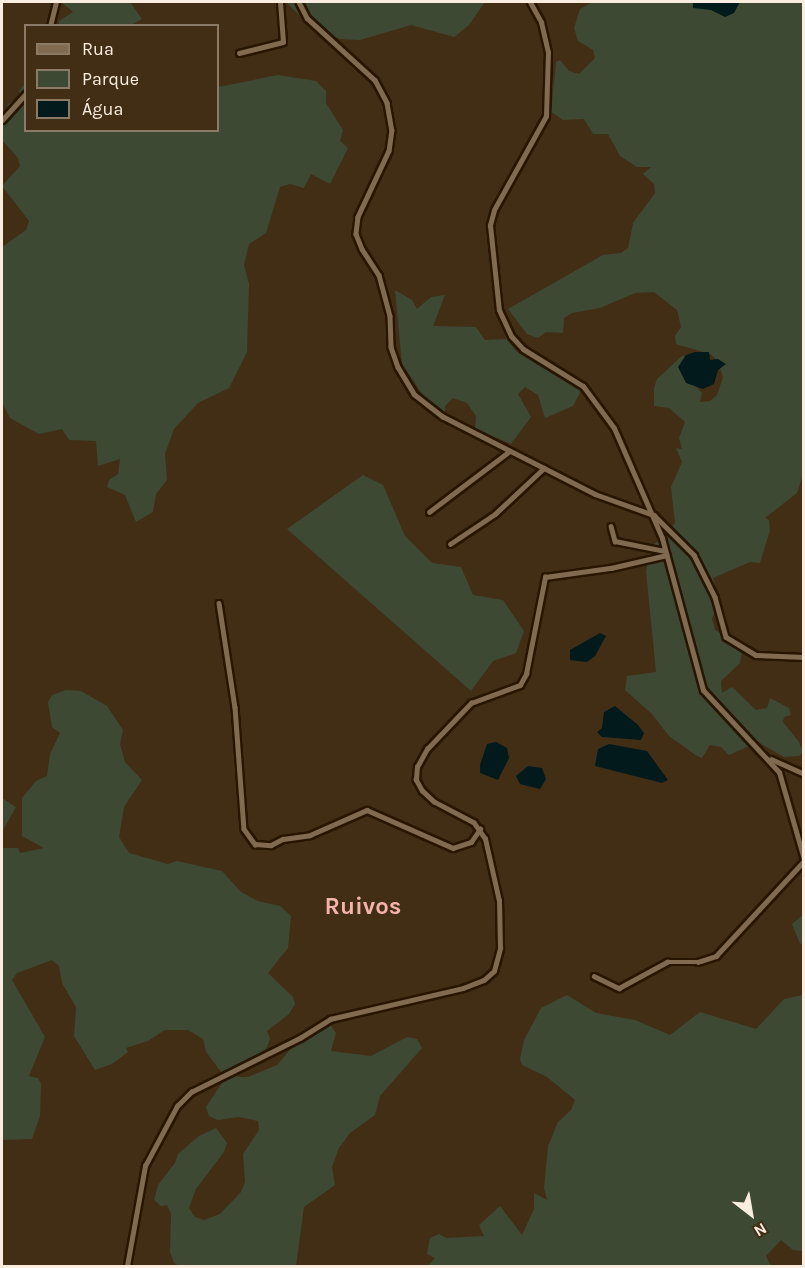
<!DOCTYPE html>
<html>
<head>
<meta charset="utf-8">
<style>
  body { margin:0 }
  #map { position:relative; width:805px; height:1268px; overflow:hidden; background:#412e15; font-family:Karla,sans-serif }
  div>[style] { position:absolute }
  .green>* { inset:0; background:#3e4934 }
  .water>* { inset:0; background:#021a1c }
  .roads { filter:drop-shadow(2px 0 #271500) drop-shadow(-2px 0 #271500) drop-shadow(0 2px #271500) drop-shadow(0 -2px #271500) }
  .minor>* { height:4.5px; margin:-2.25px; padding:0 2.25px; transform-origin:2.25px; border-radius:2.25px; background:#806a50 }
  .tertiary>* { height:5px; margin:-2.5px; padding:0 2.5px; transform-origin:2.5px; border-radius:2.5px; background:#806a50 }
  span { translate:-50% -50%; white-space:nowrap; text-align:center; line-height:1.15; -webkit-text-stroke:6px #412e15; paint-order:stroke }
  .district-label { font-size:24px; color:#f6b2ac; font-weight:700 }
  .frame { position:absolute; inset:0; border:3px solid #faeddf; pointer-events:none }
  .legend { position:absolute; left:24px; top:24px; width:195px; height:108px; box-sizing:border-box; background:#412e15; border:2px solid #8b7a66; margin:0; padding:8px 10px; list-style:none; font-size:18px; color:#faeddf }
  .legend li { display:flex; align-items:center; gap:12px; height:30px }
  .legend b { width:30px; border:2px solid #8b7a66 }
  .north { position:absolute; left:721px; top:1184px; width:60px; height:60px; -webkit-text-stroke:4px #412e15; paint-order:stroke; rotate:149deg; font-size:16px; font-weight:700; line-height:24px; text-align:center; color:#faeddf }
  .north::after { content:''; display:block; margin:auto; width:21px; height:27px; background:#faeddf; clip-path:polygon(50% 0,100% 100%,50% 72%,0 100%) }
</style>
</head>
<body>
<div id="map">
  <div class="green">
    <i style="clip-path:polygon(61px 2px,130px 2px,142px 19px,131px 25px,59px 25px,59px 21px,73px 12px)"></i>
    <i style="clip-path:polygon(286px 2px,485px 2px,469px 25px,454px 37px,411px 25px,360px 40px,340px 39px,322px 32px,308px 24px)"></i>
    <i style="clip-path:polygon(592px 2px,803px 2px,803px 474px,797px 493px,765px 518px,769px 520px,770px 530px,760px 563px,750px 562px,713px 578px,719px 603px,712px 619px,715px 630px,743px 646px,740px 663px,721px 681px,722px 693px,732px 687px,756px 710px,767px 708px,770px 698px,789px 708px,791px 715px,784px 717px,783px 722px,799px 742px,803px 752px,799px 756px,784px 757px,758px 742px,729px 755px,721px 747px,710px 745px,702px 758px,697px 756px,669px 736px,652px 714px,625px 690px,627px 676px,656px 672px,646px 571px,650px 546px,664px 538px,675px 523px,671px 487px,682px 462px,676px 448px,682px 449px,679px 438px,685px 422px,669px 408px,654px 406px,654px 388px,657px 379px,683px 355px,690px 362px,690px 380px,702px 393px,700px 402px,710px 401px,717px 395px,723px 377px,717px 360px,710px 354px,676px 344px,675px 336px,681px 327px,677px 310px,654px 292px,635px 293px,600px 308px,572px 313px,564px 318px,563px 333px,546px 332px,538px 338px,527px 334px,508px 309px,603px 255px,621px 253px,628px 248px,633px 223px,655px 193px,654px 184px,643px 174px,651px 167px,637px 167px,620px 156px,608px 134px,593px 134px,584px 119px,563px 120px,551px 112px,556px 62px,560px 60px,569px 71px,579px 74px,595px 58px,593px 50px,578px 41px,574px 28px,580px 9px)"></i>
    <i style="clip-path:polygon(278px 75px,316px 81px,326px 91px,326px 103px,343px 130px,340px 141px,348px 148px,330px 184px,311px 174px,304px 188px,290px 184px,280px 187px,266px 233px,249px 244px,244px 265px,249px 284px,247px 352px,229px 388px,198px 403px,174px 429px,165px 454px,167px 480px,156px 494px,153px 512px,136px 522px,125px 495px,107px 487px,109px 480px,118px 474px,120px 459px,98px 466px,96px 441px,69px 440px,62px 429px,39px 434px,10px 418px,2px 402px,2px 247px,26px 230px,29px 221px,2px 186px,20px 166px,18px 158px,2px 140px,2px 121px,8px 104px,21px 97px,19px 91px,25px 83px,26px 130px,218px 130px,218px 87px)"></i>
    <i style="clip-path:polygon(395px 290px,412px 300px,417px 309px,431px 297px,445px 295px,433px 326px,476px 327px,485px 340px,507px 339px,517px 352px,581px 391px,573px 406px,545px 418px,538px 395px,525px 387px,518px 394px,531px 417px,511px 444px,475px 429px,476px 416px,467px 403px,453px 398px,445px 406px,445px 415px,425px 398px,402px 364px)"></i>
    <i style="clip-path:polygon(363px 475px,383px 485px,405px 536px,432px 563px,461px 567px,473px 595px,503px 600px,524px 631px,516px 653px,493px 661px,471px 691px,287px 529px)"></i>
    <i style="clip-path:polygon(66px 690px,81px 691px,107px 706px,123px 730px,120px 744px,125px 762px,142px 780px,124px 807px,119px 837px,129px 853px,168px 864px,177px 861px,222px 871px,241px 892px,258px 901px,280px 906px,291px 916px,288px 948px,268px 973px,293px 997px,295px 1004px,289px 1014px,267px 1031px,270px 1039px,266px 1049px,233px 1070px,238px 1077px,248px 1077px,277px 1065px,311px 1025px,317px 1024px,330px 1024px,336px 1033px,331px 1051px,371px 1056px,407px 1037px,417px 1039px,422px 1048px,380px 1096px,375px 1115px,350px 1133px,339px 1148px,332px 1167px,335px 1185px,304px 1207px,296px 1266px,179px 1266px,174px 1263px,170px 1252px,171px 1214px,167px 1205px,161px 1206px,154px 1200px,158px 1185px,175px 1163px,178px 1154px,199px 1136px,216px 1128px,227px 1143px,224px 1152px,196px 1189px,189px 1208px,195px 1217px,204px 1220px,220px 1214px,241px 1192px,245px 1182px,243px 1154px,259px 1130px,258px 1121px,238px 1117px,218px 1120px,209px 1116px,206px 1107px,222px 1083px,222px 1073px,206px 1052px,203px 1039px,188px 1030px,165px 1030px,148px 1041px,126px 1048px,128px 1052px,112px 1064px,95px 1070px,74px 1036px,76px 1007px,62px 983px,59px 966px,52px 960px,17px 973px,12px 980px,45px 1037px,29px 1076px,38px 1078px,41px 1084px,40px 1116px,32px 1139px,2px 1140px,2px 798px,16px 807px,3px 830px,3px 848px,18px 848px,20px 853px,44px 848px,22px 836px,22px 798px,36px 781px,47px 776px,50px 754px,60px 733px,52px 727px,48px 702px,52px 695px)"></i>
    <i style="clip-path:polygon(803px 915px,803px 943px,800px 944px,792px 924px)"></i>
    <i style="clip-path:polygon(567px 995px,596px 1013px,635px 1020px,670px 1035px,700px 1012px,756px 1029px,784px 999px,803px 995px,803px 1251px,793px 1250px,781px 1240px,766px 1256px,771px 1266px,428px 1266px,435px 1258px,427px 1254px,430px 1238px,439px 1234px,446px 1238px,484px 1236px,479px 1225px,500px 1206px,522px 1235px,534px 1209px,534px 1193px,547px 1200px,544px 1188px,548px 1146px,558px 1122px,571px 1110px,575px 1100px,547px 1077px,522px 1065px,520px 1059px,524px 1040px,541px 1008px)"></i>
  </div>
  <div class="water">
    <i style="clip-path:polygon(693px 2px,740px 2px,734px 13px,725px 17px,711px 10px,693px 8px)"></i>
    <i style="clip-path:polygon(695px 352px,709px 352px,710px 360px,718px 359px,726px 364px,718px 370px,714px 384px,703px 389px,686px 383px,678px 367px,686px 355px)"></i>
    <i style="clip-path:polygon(600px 633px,606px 636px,595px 656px,587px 662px,570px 660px,570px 650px)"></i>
    <i style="clip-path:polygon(615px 706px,638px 725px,644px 733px,641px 740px,602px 737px,597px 732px,602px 728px,604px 712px)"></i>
    <i style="clip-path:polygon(496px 742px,507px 748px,509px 758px,498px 780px,480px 773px,480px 765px,487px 744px)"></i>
    <i style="clip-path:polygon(609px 744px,647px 751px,668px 780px,662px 783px,595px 766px,598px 749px)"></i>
    <i style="clip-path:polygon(528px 766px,542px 768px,546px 779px,540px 789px,520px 784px,516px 776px)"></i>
  </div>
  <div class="roads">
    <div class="minor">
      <i style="left:299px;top:2px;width:18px;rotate:63deg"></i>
      <i style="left:307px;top:18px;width:92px;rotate:42.4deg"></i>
      <i style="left:375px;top:80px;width:26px;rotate:62deg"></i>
      <i style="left:387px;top:103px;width:27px;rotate:80deg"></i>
      <i style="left:392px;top:130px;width:21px;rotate:98deg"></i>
      <i style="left:389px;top:151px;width:73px;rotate:115.2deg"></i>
      <i style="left:358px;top:217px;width:17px;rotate:97deg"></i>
      <i style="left:356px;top:234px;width:16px;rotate:68deg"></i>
      <i style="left:362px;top:249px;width:31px;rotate:57deg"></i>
      <i style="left:379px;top:275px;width:42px;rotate:75deg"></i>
      <i style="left:390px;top:316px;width:31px;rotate:88deg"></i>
      <i style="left:391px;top:347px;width:21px;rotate:71deg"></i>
      <i style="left:398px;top:367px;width:31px;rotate:59deg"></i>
      <i style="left:414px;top:394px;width:36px;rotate:38deg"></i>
      <i style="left:442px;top:416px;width:172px;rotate:27deg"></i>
      <i style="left:595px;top:494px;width:63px;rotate:19.6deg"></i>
      <i style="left:654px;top:515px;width:57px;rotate:45deg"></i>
      <i style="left:694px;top:555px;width:47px;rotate:63.4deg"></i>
      <i style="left:715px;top:597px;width:41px;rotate:74.6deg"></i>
      <i style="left:726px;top:637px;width:35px;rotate:31deg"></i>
      <i style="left:756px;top:655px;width:48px;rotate:2.4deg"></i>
      <i style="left:239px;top:53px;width:45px;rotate:-14deg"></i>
      <i style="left:283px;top:42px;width:40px;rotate:-94.3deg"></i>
      <i style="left:429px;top:512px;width:101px;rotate:-37deg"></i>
      <i style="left:611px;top:526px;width:16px;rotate:75deg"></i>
      <i style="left:615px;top:541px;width:51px;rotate:11.3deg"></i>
      <i style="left:450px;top:544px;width:54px;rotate:-33.7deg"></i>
      <i style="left:495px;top:514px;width:67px;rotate:-43.2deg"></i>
      <i style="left:219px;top:603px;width:105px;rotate:81.3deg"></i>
      <i style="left:235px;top:707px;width:122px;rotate:85.8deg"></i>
      <i style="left:244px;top:829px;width:19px;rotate:54deg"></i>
      <i style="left:255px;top:844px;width:16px;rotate:4deg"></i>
      <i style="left:271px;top:845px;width:13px;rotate:-27deg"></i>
      <i style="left:283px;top:839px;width:27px;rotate:-8deg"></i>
      <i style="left:310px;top:835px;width:62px;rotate:-23.7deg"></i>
      <i style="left:367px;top:810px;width:94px;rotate:23.8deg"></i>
      <i style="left:453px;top:848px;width:19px;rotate:-18deg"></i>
      <i style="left:471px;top:842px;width:16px;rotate:-55deg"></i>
      <i style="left:771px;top:759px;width:36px;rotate:24deg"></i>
      <i style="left:594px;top:976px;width:28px;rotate:26deg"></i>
      <i style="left:619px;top:988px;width:55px;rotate:-28.4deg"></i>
      <i style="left:667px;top:962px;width:31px"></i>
      <i style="left:698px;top:962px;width:19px;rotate:-18deg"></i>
      <i style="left:716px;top:956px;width:129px;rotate:-47.2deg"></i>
      <i style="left:127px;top:1266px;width:102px;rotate:-79.8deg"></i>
      <i style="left:145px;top:1166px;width:68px;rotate:-61.9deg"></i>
      <i style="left:177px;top:1106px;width:20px;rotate:-45deg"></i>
      <i style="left:191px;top:1092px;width:122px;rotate:-26.4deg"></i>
      <i style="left:300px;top:1038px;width:36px;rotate:-32deg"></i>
      <i style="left:330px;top:1019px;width:137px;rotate:-13.1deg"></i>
      <i style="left:463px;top:988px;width:22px;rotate:-21deg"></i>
      <i style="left:484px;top:980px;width:13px;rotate:-42deg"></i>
      <i style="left:494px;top:971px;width:24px;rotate:-75deg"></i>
      <i style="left:500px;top:948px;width:47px;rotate:-91.2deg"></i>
      <i style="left:499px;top:901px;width:64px;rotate:-102.7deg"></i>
      <i style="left:485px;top:839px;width:19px;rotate:-125deg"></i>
      <i style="left:474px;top:823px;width:45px;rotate:-152.3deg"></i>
      <i style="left:434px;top:802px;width:16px;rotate:-137deg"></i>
      <i style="left:422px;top:791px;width:13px;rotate:-119deg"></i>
      <i style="left:416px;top:780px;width:13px;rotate:-86deg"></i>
      <i style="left:417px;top:767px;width:21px;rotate:-61deg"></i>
      <i style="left:427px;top:749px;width:64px;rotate:-46.3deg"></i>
      <i style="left:471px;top:703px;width:52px;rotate:-20.2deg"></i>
      <i style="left:520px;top:685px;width:13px;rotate:-61deg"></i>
      <i style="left:526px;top:674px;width:99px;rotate:-78.9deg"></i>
      <i style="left:545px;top:577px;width:67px;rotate:-7.8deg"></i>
      <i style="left:611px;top:568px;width:57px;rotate:-13.1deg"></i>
    </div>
    <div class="tertiary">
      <i style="left:530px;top:2px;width:23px;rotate:61deg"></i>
      <i style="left:541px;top:22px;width:31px;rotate:77deg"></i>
      <i style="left:548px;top:52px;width:64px;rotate:91.8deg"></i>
      <i style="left:546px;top:116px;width:107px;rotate:119deg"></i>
      <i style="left:494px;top:210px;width:16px;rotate:105deg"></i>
      <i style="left:490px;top:225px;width:85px;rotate:84deg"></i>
      <i style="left:499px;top:310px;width:29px;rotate:65deg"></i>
      <i style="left:511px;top:336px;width:18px;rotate:47deg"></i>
      <i style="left:523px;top:349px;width:70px;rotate:31.7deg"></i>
      <i style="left:583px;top:386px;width:52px;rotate:53.6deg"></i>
      <i style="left:614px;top:428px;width:120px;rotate:66.4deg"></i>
      <i style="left:662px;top:538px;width:157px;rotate:74.9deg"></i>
      <i style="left:703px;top:690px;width:112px;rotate:47.2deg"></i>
      <i style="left:779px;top:772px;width:91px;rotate:74deg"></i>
      <i style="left:50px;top:26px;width:25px;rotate:-76deg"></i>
      <i style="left:2px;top:120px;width:36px;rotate:-48deg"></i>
    </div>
  </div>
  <div class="district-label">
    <span style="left:363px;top:907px">Ruivos</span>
  </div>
  <div class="frame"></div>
  <ul class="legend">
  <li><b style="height:8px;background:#806a50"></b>Rua</li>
  <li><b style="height:16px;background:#3e4934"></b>Parque</li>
  <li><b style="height:16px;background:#021a1c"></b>Água</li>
  </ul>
  <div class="north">N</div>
</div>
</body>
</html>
